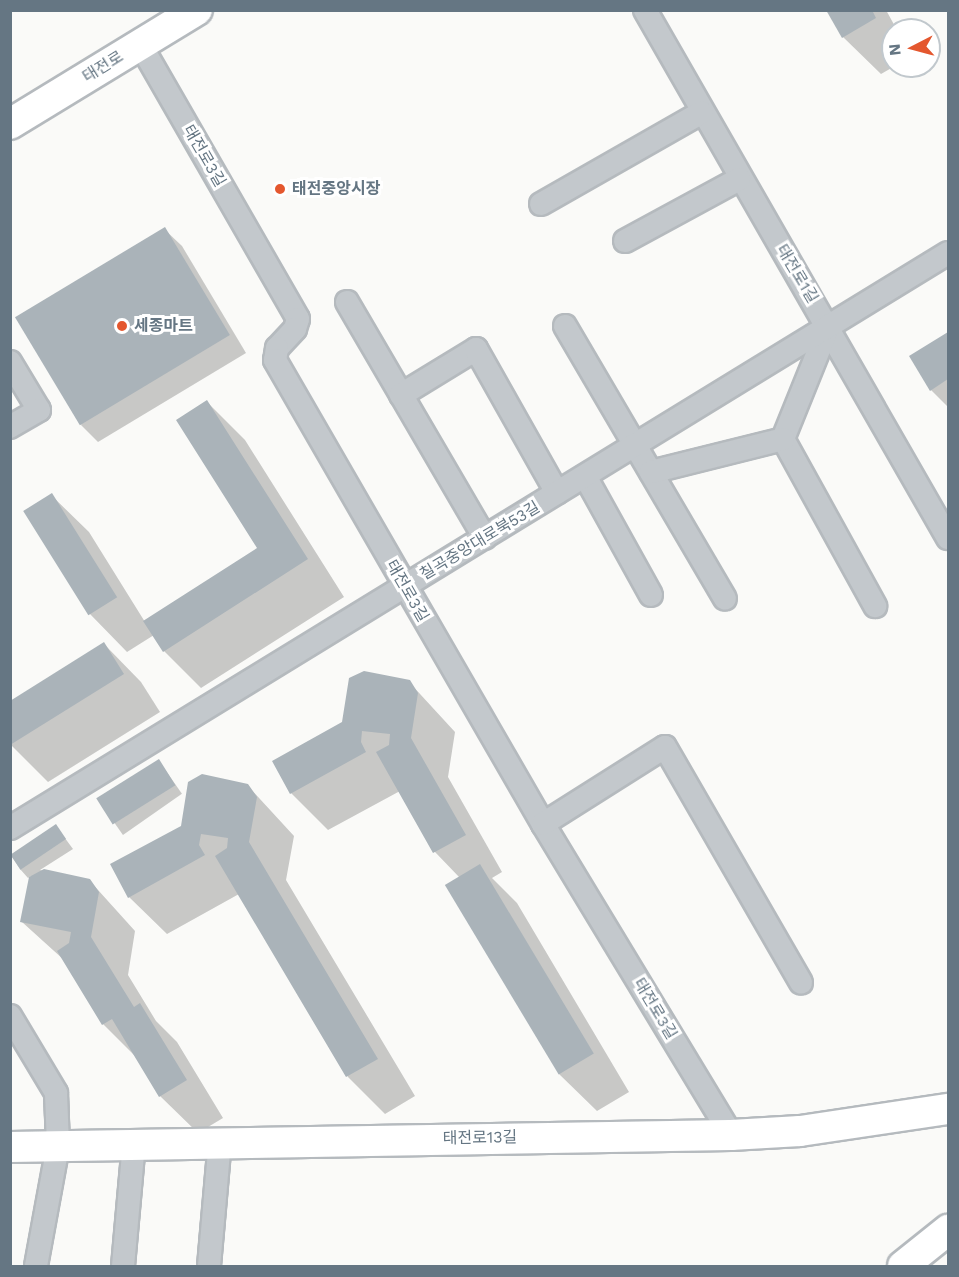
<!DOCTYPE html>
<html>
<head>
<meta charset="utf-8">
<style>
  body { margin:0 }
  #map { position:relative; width:959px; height:1277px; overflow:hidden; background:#fafaf8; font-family:"Work Sans","Noto Sans KR",sans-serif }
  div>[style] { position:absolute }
  .shadow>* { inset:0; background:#0003; transform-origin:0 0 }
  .building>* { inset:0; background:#aab3b9; transform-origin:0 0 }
  .roads { filter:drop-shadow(2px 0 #b5babe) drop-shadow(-2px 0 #b5babe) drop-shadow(0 2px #b5babe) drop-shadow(0 -2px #b5babe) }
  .minor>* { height:22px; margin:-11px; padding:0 11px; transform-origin:11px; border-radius:11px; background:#c3c8cc }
  .major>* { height:30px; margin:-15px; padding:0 15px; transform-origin:15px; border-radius:15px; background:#fff }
  .dots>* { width:16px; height:16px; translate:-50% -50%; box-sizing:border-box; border:3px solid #fff; border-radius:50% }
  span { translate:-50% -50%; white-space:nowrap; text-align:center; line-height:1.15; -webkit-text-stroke:6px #fff; paint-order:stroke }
  .street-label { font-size:16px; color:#657683 }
  .poi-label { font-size:16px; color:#657683; font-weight:700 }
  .left { translate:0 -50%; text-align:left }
  .frame { position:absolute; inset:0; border:12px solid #657683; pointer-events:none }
  .north { position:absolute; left:881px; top:18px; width:60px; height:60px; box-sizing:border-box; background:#fff; border:2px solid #c1c8cd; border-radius:50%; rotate:264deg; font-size:16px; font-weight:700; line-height:24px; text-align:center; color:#657683 }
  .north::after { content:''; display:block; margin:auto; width:21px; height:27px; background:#e4572e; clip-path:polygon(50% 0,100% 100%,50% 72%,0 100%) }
</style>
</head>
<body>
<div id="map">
  <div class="shadow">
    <i style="clip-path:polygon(828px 10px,886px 10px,897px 30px,893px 30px,895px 66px,881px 74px,843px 37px)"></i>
    <i style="clip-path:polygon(164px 229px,182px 246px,246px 353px,98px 442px,81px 425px)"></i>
    <i style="clip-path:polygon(948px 334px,948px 407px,931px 390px,911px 357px)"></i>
    <i style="clip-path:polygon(207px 402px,245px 440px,344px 597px,201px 688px,164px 651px,154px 635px,127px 652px,90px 614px,25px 511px,51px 495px,89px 532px,145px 622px,259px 549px)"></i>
    <i style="clip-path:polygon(104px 644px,141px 682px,160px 712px,48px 782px,10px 744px)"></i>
    <i style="clip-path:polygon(409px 682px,455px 732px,448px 777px,502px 872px,492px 878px,517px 903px,629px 1092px,597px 1111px,559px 1074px,460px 878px,435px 852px,400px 791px,328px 830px,291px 793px,343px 723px)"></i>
    <i style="left:159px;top:761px;width:40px;height:72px;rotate:55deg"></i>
    <i style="clip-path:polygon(247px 785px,294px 836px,286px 880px,415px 1096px,385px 1114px,348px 1077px,239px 894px,167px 934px,129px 897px,182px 827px)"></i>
    <i style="clip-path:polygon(56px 826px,73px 849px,40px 870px,89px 880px,135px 931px,128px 975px,156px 1021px,177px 1042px,223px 1118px,198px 1133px,160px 1096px,136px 1057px,103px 1024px,64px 960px,22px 922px,31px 876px,28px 878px,20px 869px,11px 855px)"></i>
  </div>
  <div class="building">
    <i style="clip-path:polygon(826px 10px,872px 10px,876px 18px,842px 38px)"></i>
    <i style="left:165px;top:227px;width:126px;height:175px;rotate:59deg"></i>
    <i style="clip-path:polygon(948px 332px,948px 379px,930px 391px,909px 356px)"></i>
    <i style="clip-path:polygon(207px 400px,308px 559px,163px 652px,143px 621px,257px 548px,176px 420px)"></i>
    <i style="left:52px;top:493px;width:123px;height:34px;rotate:58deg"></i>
    <i style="clip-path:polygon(104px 642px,124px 674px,10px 745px,10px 701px)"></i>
    <i style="clip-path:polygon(364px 671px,410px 680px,418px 693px,411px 738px,466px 835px,433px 853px,376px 752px,389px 745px,390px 734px,362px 731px,361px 742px,366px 752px,290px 794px,272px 761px,342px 722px,349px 678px)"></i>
    <i style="left:159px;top:759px;width:31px;height:74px;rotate:58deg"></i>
    <i style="clip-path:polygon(202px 774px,248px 784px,257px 797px,249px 842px,378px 1059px,346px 1077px,215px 856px,227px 848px,228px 838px,201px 834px,199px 845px,205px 855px,128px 898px,110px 864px,181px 826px,188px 782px)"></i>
    <i style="left:56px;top:824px;width:18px;height:55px;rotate:56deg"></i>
    <i style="left:480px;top:864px;width:221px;height:41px;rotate:59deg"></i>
    <i style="clip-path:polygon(44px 869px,90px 879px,99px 892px,91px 937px,134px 1007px,140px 1003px,187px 1080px,159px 1097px,112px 1019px,102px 1025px,57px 951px,69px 943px,71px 932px,20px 922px,29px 877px)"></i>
  </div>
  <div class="roads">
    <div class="minor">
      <i style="left:645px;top:10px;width:609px;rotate:60.15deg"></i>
      <i style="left:140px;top:44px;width:317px;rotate:60.1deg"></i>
      <i style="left:298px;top:319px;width:10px;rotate:107deg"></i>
      <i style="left:295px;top:329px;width:26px;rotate:133deg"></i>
      <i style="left:277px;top:348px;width:12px;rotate:99deg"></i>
      <i style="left:275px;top:360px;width:536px;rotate:59.99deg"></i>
      <i style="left:543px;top:824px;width:363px;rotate:58.8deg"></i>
      <i style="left:541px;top:204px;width:185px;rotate:-29.7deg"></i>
      <i style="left:625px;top:241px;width:130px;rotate:-28.5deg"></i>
      <i style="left:347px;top:302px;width:273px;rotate:59.7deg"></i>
      <i style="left:829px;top:325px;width:123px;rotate:112deg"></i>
      <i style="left:783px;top:439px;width:191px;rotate:61.1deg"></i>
      <i style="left:565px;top:326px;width:316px;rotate:59.6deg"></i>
      <i style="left:10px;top:362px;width:56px;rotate:58.9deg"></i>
      <i style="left:39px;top:410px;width:34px;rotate:150deg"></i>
      <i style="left:401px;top:395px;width:88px;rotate:-31.5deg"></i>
      <i style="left:476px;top:349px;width:165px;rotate:60.6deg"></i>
      <i style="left:651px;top:472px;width:136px;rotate:-14deg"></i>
      <i style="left:585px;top:476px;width:136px;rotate:61deg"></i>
      <i style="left:543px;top:824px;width:144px;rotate:-32.3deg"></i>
      <i style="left:665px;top:747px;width:272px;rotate:60deg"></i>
      <i style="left:10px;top:828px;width:1100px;rotate:-31.51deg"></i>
      <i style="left:10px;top:1016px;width:90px;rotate:59.1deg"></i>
      <i style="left:56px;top:1093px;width:53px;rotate:87.8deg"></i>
      <i style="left:58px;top:1146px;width:122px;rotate:100.4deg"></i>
      <i style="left:123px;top:1266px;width:123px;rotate:-84.9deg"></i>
      <i style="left:209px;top:1266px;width:125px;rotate:-85deg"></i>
    </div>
    <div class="major">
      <i style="left:10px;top:124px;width:219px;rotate:-31.4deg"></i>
      <i style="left:10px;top:1147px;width:721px;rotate:-0.95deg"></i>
      <i style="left:731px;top:1135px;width:69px;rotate:-3.3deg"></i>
      <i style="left:800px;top:1131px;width:150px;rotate:-8.5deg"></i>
      <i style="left:903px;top:1266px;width:58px;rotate:-38.7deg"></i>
    </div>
  </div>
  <div class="dots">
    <i style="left:280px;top:189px;background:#e4572e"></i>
    <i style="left:122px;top:326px;background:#e4572e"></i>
  </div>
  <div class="street-label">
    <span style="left:103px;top:67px;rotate:-32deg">태전로</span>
    <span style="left:204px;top:156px;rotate:60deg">태전로3길</span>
    <span style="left:797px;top:274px;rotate:59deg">태전로1길</span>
    <span style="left:480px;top:541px;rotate:-31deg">칠곡중앙대로북53길</span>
    <span style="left:407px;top:591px;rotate:60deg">태전로3길</span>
    <span style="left:655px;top:1009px;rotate:59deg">태전로3길</span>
    <span style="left:480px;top:1138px;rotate:-1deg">태전로13길</span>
  </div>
  <div class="poi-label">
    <span class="left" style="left:292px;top:189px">태전중앙시장</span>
    <span class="left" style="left:134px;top:326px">세종마트</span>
  </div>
  <div class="frame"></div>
  <div class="north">N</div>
</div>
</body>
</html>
